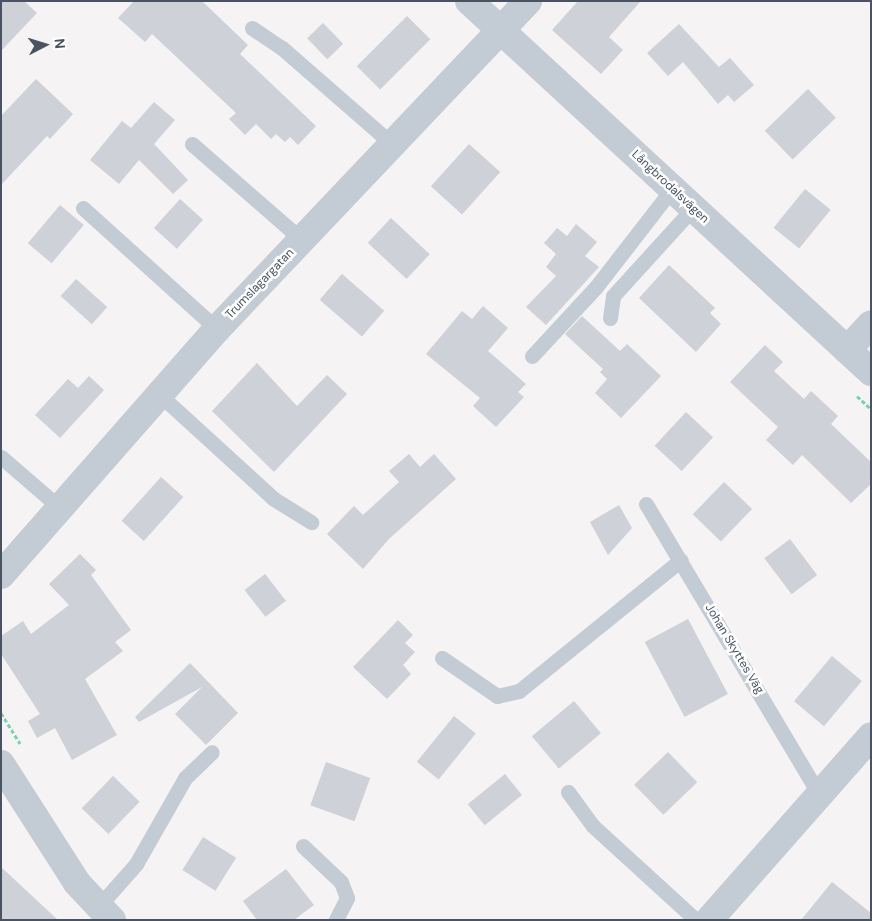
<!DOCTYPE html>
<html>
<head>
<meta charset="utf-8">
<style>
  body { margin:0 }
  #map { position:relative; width:872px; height:921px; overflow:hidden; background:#f5f3f3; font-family:"DM Sans",sans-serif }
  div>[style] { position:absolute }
  .building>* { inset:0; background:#ced1d7; transform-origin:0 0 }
  .path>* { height:3px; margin-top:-1.5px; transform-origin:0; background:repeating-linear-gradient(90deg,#78d2af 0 4px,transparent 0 6.5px) }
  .service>* { height:15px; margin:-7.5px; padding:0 7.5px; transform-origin:7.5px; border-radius:7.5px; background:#c3cbd4 }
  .minor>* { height:28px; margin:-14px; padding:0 14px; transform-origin:14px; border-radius:14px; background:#c3cbd4 }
  .tertiary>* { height:28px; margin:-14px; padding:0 14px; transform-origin:14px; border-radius:14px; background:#c3cbd4 }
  span { translate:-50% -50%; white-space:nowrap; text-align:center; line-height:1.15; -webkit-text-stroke:5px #fff; paint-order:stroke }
  .street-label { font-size:12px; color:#495361 }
  .frame { position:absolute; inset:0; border:2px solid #495361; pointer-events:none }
  .north { position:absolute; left:20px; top:20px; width:50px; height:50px; -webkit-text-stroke:4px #fff; paint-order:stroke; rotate:85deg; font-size:14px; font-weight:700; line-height:20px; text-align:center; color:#495361 }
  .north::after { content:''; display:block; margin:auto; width:18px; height:22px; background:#495361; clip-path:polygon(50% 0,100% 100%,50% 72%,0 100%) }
</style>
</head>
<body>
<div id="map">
  <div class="building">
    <i style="clip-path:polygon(1px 1px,24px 1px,37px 13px,1px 51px)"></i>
    <i style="clip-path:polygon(134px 1px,202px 1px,248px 45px,240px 54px,316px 126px,298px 145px,290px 137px,285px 142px,276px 134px,271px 139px,256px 124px,245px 135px,229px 119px,236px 113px,152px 34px,145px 42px,118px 18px)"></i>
    <i style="clip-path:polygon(578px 1px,641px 1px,609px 37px,623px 50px,601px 74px,552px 30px)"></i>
    <i style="left:407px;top:16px;width:33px;height:71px;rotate:45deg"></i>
    <i style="left:323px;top:23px;width:29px;height:22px;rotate:46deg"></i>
    <i style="clip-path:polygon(679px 24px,719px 67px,730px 58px,754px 85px,734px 102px,728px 95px,718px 104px,683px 62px,668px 76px,647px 53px)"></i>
    <i style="clip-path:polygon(36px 79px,73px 114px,50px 139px,47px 136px,1px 185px,1px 116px)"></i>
    <i style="left:808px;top:89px;width:40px;height:60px;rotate:46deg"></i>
    <i style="clip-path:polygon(154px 102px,175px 120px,154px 144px,188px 180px,173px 194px,139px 160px,119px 184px,90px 160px,122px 121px,131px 128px)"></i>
    <i style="left:469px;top:144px;width:42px;height:57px;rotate:42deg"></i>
    <i style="left:805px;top:189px;width:33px;height:50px;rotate:39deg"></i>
    <i style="left:180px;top:199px;width:31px;height:39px;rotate:42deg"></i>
    <i style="left:60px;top:205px;width:31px;height:50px;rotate:40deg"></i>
    <i style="left:391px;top:218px;width:53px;height:34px;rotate:43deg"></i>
    <i style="clip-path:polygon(576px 224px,597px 242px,585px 256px,599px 267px,546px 325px,526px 307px,556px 276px,546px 267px,556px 254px,544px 243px,557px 228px,567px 236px)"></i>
    <i style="clip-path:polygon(669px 265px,715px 308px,710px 313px,721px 324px,696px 352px,639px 298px)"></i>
    <i style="left:342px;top:274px;width:56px;height:34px;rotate:41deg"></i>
    <i style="left:76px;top:279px;width:42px;height:23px;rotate:42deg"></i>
    <i style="clip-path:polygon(483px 306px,508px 328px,488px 351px,526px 384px,518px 392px,524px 397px,496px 427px,473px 406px,480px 398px,426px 354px,462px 311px,472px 319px)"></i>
    <i style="clip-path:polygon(582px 316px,620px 351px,627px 344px,661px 376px,621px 418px,595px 393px,607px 379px,600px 372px,603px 369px,565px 334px)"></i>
    <i style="clip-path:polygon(765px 345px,783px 362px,774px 371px,804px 399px,811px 391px,838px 416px,831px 424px,871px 462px,871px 484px,851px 503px,802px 455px,793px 465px,766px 440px,778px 427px,730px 382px)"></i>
    <i style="clip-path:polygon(257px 363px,297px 406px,327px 375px,347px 394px,274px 472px,212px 411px)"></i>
    <i style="clip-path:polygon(89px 376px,104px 390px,60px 438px,35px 415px,68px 379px,78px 388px)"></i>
    <i style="left:686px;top:412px;width:37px;height:46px;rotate:43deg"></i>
    <i style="clip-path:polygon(409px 454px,420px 467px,434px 454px,456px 479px,389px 539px,363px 569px,327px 534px,354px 506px,363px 515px,399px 482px,389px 471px)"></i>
    <i style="left:161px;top:477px;width:30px;height:59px;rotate:42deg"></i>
    <i style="left:724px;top:482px;width:39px;height:45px;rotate:44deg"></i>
    <i style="clip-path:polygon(619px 505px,632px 528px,608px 555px,590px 522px)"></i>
    <i style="left:790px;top:539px;width:45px;height:32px;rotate:53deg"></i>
    <i style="clip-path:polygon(80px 554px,96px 570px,91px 575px,131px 630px,115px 642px,123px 651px,85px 679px,117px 735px,72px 760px,55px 728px,37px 738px,28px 721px,40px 714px,1px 654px,1px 636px,23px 621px,31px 634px,69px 605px,49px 584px)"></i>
    <i style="left:265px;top:574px;width:34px;height:26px;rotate:52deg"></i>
    <i style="left:688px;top:619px;width:85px;height:49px;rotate:62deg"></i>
    <i style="clip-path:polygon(398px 620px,413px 635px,405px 643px,415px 652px,403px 665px,411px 674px,387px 699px,353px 667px)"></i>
    <i style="left:832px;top:656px;width:39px;height:59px;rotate:40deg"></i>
    <i style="clip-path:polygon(190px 663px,238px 713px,206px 745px,175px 714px,202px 687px,139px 722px,135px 717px)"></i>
    <i style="left:574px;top:701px;width:42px;height:55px;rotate:50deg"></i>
    <i style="left:454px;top:716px;width:28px;height:59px;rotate:39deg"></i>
    <i style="left:668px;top:752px;width:42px;height:47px;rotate:46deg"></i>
    <i style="left:326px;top:762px;width:47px;height:46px;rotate:20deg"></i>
    <i style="left:505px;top:774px;width:27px;height:48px;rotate:51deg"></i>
    <i style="left:113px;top:776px;width:37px;height:45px;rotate:44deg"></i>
    <i style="left:203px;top:837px;width:39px;height:39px;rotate:32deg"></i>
    <i style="clip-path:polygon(1px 867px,58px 920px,1px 920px)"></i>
    <i style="clip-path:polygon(286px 869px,314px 905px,294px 920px,257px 920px,243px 901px)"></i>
    <i style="clip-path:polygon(832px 882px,871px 913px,871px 920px,801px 920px)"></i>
  </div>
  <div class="path">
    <i style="left:857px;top:396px;width:19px;rotate:43deg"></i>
    <i style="left:1px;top:713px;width:36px;rotate:58deg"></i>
  </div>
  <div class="service">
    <i style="left:252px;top:28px;width:36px;rotate:34deg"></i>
    <i style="left:282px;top:48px;width:147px;rotate:41.1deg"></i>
    <i style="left:192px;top:144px;width:146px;rotate:41.1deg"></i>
    <i style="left:83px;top:208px;width:181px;rotate:42.1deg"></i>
    <i style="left:610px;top:318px;width:22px;rotate:-82deg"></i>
    <i style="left:613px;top:296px;width:119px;rotate:-47.7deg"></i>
    <i style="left:532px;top:356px;width:94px;rotate:-47.2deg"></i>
    <i style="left:596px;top:287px;width:124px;rotate:-52.2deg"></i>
    <i style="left:160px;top:395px;width:154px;rotate:42.4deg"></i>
    <i style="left:274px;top:499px;width:44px;rotate:31.9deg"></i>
    <i style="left:1px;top:457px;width:78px;rotate:40.8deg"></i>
    <i style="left:646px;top:504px;width:338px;rotate:59.2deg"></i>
    <i style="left:442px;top:658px;width:67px;rotate:34.6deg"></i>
    <i style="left:497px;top:696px;width:23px;rotate:-13deg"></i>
    <i style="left:519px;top:691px;width:208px;rotate:-39deg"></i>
    <i style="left:568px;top:792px;width:42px;rotate:53.7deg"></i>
    <i style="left:593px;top:826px;width:139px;rotate:42.4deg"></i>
    <i style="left:303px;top:846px;width:52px;rotate:43.5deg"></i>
    <i style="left:341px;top:882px;width:17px;rotate:69deg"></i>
    <i style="left:347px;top:898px;width:25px;rotate:117deg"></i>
    <i style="left:99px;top:906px;width:56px;rotate:-48.6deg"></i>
    <i style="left:136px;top:864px;width:99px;rotate:-60.3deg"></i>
    <i style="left:185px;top:778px;width:37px;rotate:-44deg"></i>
  </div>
  <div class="minor">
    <i style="left:847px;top:350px;width:35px;rotate:-47deg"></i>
    <i style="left:1px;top:575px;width:327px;rotate:-48.7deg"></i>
    <i style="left:217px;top:329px;width:452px;rotate:-46.5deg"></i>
  </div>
  <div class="tertiary">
    <i style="left:469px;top:1px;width:547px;rotate:42.7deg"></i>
    <i style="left:1px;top:764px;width:141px;rotate:57.4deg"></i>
    <i style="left:77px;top:883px;width:51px;rotate:46.6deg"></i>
    <i style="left:709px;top:920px;width:245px;rotate:-48.6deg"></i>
  </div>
  <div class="street-label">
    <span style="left:670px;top:187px;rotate:43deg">Långbrodalsvägen</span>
    <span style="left:260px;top:284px;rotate:-46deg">Trumslagargatan</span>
    <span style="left:734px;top:649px;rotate:59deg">Johan Skyttes Väg</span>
  </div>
  <div class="frame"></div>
  <div class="north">N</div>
</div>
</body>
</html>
